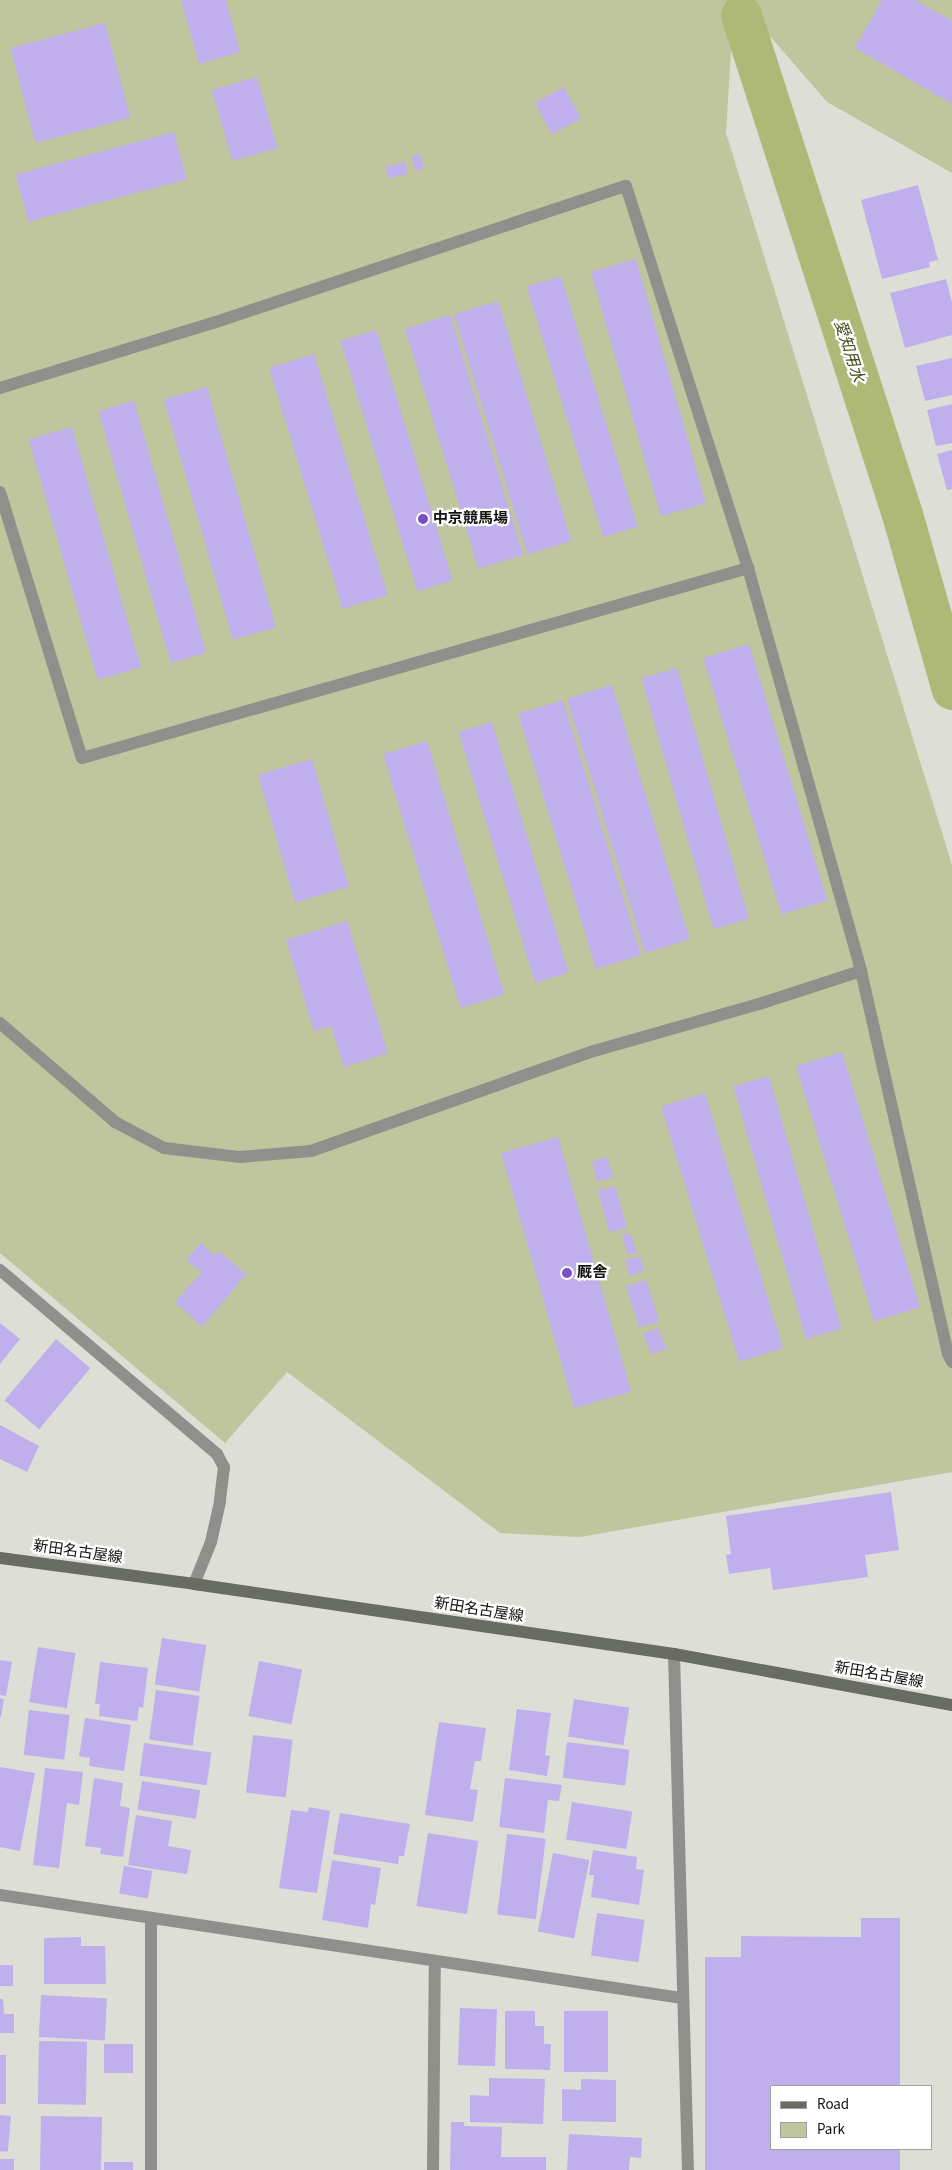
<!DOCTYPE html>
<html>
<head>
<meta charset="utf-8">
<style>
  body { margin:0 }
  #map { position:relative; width:952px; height:2170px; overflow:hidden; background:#dddfd6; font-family:"Source Sans 3","Noto Sans JP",sans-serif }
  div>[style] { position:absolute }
  .green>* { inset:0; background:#bfc69e }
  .canal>* { height:41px; margin:-20.5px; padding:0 20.5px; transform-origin:20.5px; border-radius:20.5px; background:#aeb877 }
  .building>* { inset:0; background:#c0afed; transform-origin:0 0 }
  .service>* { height:12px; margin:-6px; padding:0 6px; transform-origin:6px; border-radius:6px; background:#8f908c }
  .minor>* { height:12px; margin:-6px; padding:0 6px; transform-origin:6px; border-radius:6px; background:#8f908c }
  .secondary>* { height:12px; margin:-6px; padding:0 6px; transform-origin:6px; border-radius:6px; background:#696b65 }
  .dots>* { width:14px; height:14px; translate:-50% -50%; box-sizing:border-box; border:2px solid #fff; border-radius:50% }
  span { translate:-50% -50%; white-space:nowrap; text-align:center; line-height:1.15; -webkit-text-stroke:4.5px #fff; paint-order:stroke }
  .poi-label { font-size:15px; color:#11120f; font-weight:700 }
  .left { translate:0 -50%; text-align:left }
  .street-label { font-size:15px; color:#11120f }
  .water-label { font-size:16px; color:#464c1c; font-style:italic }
  .legend { position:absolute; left:770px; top:2085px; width:162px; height:65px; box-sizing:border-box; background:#fff; border:1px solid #a0a09f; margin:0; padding:6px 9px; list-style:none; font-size:15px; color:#11120f }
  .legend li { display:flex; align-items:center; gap:10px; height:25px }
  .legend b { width:25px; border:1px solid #a0a09f }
</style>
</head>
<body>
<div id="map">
  <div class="green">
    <i style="clip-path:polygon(0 0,952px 0,952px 173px,827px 102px,749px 12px,733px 18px,726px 133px,952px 865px,952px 1472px,580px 1537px,500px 1533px,287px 1372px,225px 1443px,0 1253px)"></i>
  </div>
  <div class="canal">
    <i style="left:741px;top:15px;width:524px;rotate:72.12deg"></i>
    <i style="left:902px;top:514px;width:182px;rotate:74.1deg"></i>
  </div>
  <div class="building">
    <i style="clip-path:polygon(181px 0,226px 0,240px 52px,199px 64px)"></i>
    <i style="clip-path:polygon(882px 0,915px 0,952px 21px,952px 104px,855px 48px)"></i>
    <i style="left:105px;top:23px;width:98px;height:98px;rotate:75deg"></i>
    <i style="left:257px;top:77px;width:74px;height:47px;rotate:74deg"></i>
    <i style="left:564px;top:87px;width:36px;height:33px;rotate:62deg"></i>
    <i style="left:174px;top:132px;width:49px;height:164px;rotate:75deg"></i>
    <i style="left:420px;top:154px;width:15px;height:9px;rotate:74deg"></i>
    <i style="left:405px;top:162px;width:12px;height:20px;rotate:76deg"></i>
    <i style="clip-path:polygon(918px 185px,938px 260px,929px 262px,930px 267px,882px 279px,861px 200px)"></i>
    <i style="left:636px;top:259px;width:254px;height:47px;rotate:74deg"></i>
    <i style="left:561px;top:276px;width:262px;height:36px;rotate:73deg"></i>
    <i style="clip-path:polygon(946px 279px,952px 302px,952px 335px,905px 348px,890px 293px)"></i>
    <i style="left:498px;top:301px;width:251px;height:46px;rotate:73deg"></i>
    <i style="left:450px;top:315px;width:251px;height:47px;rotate:73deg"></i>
    <i style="left:376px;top:330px;width:262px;height:37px;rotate:73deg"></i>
    <i style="left:314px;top:354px;width:252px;height:47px;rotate:73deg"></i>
    <i style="clip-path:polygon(952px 358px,952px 395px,925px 401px,916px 366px)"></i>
    <i style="left:207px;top:387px;width:250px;height:45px;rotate:74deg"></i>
    <i style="left:134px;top:401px;width:262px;height:37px;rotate:74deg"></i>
    <i style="clip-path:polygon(952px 404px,952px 443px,936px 446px,927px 410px)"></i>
    <i style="left:72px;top:427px;width:250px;height:45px;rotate:74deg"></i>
    <i style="clip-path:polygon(952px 450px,952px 489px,947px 490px,937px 454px)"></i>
    <i style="left:749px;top:644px;width:268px;height:48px;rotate:73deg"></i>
    <i style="left:677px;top:668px;width:261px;height:37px;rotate:74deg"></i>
    <i style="left:612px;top:685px;width:266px;height:47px;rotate:73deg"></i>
    <i style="left:563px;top:700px;width:267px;height:47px;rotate:73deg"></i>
    <i style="left:492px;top:722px;width:262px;height:35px;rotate:73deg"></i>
    <i style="left:427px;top:741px;width:265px;height:46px;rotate:73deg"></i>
    <i style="left:312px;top:759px;width:133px;height:56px;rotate:74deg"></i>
    <i style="clip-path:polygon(347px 921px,388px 1053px,344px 1067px,331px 1026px,314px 1031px,286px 940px)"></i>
    <i style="left:842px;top:1052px;width:267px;height:48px;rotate:73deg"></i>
    <i style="left:769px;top:1076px;width:263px;height:37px;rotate:74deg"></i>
    <i style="left:705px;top:1093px;width:267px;height:46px;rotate:73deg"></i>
    <i style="left:558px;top:1137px;width:265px;height:59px;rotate:74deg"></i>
    <i style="left:607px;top:1157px;width:21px;height:16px;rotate:73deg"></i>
    <i style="left:615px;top:1186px;width:43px;height:18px;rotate:74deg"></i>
    <i style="clip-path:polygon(630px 1233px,637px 1252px,628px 1255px,622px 1235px)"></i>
    <i style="clip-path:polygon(201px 1243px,215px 1256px,219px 1251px,246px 1274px,202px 1327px,175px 1302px,202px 1272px,186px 1260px)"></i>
    <i style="left:640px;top:1256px;width:16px;height:15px;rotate:76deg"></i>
    <i style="left:646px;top:1280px;width:43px;height:21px;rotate:72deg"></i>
    <i style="clip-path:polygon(0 1323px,20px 1339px,0 1364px)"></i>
    <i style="left:658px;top:1328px;width:22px;height:16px;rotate:68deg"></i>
    <i style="left:56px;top:1339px;width:45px;height:80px;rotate:40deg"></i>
    <i style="clip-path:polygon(0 1425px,39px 1446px,27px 1472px,0 1459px)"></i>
    <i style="clip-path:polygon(891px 1492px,899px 1550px,865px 1555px,868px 1577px,773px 1590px,770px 1568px,729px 1574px,726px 1555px,731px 1554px,726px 1516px)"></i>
    <i style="left:162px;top:1638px;width:45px;height:47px;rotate:9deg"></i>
    <i style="left:38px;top:1647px;width:38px;height:56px;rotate:9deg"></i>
    <i style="clip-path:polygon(0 1660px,12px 1662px,6px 1696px,0 1695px)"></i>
    <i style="left:259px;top:1661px;width:44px;height:56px;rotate:11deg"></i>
    <i style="clip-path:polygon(100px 1662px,148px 1668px,143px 1708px,139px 1707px,137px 1721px,99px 1716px,100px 1704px,95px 1704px)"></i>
    <i style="left:156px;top:1690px;width:44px;height:50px;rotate:8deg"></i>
    <i style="clip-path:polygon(0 1698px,4px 1699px,1px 1717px,0 1717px)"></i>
    <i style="left:574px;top:1699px;width:56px;height:38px;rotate:9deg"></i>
    <i style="clip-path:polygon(517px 1709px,551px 1713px,545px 1755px,550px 1756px,547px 1776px,509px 1770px)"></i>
    <i style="left:29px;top:1710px;width:41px;height:45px;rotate:7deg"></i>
    <i style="clip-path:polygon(85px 1718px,131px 1725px,124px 1771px,89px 1766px,90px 1758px,79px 1756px)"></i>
    <i style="clip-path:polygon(439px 1722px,486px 1728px,481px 1761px,475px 1761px,470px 1789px,478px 1790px,473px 1822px,425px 1815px)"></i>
    <i style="left:253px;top:1735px;width:40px;height:58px;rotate:7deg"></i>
    <i style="left:567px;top:1742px;width:63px;height:36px;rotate:7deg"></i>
    <i style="left:144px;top:1743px;width:68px;height:33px;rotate:8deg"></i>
    <i style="clip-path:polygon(0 1767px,35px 1773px,20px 1851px,0 1847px)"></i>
    <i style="clip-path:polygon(45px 1768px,83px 1772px,79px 1805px,67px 1803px,59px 1868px,33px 1865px)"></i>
    <i style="clip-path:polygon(94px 1778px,123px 1783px,120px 1806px,130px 1808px,123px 1857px,100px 1854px,101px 1848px,85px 1846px)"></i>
    <i style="clip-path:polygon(505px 1778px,562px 1785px,559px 1801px,548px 1800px,544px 1833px,499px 1827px)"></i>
    <i style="left:142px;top:1781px;width:59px;height:29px;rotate:9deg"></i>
    <i style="left:572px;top:1802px;width:61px;height:38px;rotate:9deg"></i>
    <i style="clip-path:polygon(309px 1807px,330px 1811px,317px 1893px,279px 1888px,291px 1810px,308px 1812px)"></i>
    <i style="clip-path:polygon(340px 1813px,410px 1824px,404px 1856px,399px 1856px,398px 1864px,333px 1854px)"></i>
    <i style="clip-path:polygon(136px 1815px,172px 1821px,168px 1846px,191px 1850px,187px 1874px,128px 1865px)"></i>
    <i style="left:428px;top:1833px;width:51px;height:74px;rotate:9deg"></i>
    <i style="left:507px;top:1834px;width:39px;height:81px;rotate:7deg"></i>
    <i style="clip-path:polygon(593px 1850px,637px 1857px,636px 1869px,644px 1870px,639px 1905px,591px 1897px,594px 1875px,589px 1875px)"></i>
    <i style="left:553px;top:1853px;width:37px;height:80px;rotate:11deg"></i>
    <i style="clip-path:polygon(332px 1860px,381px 1868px,375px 1905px,371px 1904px,368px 1928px,322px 1920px)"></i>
    <i style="left:124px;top:1866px;width:29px;height:28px;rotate:10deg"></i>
    <i style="left:597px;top:1913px;width:48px;height:43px;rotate:8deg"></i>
    <i style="clip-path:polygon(861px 1918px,900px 1918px,900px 2086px,771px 2086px,771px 2149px,900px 2149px,900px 2170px,705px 2170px,705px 1957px,741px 1957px,741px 1936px,861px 1937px)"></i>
    <i style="clip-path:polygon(81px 1937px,81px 1946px,105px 1946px,106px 1984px,44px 1984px,44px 1938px)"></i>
    <i style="left:13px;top:1965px;width:21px;height:13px;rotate:90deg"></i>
    <i style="left:41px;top:1995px;width:66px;height:42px;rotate:3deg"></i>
    <i style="clip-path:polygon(0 1999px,3px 1999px,4px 2014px,14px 2014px,14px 2033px,0 2033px)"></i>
    <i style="left:460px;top:2008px;width:37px;height:57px;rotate:2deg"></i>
    <i style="clip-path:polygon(505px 2011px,535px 2011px,535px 2026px,544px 2026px,544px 2044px,551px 2044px,550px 2070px,505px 2069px)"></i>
    <i style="left:564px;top:2011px;width:44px;height:61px"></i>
    <i style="left:39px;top:2041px;width:48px;height:63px;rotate:1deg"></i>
    <i style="left:104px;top:2044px;width:29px;height:29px"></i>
    <i style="left:0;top:2055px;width:6px;height:49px"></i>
    <i style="clip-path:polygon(489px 2078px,545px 2079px,543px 2124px,470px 2122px,470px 2095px,489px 2096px)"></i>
    <i style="clip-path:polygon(581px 2079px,616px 2080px,616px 2122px,562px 2121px,562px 2089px,581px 2090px)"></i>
    <i style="left:0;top:2115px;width:11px;height:36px;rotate:5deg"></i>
    <i style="left:41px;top:2116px;width:61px;height:54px;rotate:1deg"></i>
    <i style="clip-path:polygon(451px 2122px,464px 2122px,464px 2126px,502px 2127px,501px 2157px,546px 2157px,546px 2170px,450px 2170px)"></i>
    <i style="clip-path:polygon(569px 2134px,642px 2138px,641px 2158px,630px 2157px,629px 2170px,567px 2170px)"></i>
    <i style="left:0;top:2159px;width:14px;height:11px"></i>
    <i style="left:104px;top:2162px;width:29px;height:8px"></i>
  </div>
  <div class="service">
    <i style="left:0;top:388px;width:223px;rotate:-17deg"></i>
    <i style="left:213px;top:323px;width:435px;rotate:-18.4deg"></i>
    <i style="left:626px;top:186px;width:401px;rotate:72.3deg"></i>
    <i style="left:748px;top:568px;width:419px;rotate:74.3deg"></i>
    <i style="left:861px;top:971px;width:393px;rotate:77.2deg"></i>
    <i style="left:948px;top:1354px;width:9px;rotate:63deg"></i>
    <i style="left:0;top:492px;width:278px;rotate:72.9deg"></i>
    <i style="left:82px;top:758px;width:693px;rotate:-15.92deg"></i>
    <i style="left:0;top:1023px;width:152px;rotate:40.7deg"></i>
    <i style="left:115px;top:1122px;width:55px;rotate:28deg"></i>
    <i style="left:164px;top:1148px;width:77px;rotate:6.8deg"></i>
    <i style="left:240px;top:1157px;width:71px;rotate:-4.8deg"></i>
    <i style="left:311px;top:1151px;width:300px;rotate:-19.5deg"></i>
    <i style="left:594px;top:1051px;width:175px;rotate:-15.9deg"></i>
    <i style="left:762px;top:1003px;width:104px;rotate:-17.9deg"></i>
  </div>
  <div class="minor">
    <i style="left:0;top:1270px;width:285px;rotate:40.3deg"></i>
    <i style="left:217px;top:1454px;width:15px;rotate:62deg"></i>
    <i style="left:224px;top:1467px;width:35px;rotate:97deg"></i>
    <i style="left:220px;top:1502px;width:41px;rotate:102.7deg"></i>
    <i style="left:211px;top:1542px;width:45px;rotate:112deg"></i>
    <i style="left:674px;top:1654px;width:516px;rotate:88.45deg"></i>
    <i style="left:0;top:1895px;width:690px;rotate:8.59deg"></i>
    <i style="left:151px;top:2170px;width:252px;rotate:-90deg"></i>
    <i style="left:433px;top:2170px;width:209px;rotate:-89.5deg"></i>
  </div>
  <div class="secondary">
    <i style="left:0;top:1558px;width:196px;rotate:7.6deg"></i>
    <i style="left:194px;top:1584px;width:485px;rotate:8.3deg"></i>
    <i style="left:674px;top:1654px;width:283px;rotate:10.4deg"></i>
  </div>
  <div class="dots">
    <i style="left:423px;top:519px;background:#7b4ec7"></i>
    <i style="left:567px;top:1273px;background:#7b4ec7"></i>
  </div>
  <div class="poi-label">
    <span class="left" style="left:433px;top:519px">中京競馬場</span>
    <span class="left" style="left:577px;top:1273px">厩舎</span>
  </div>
  <div class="street-label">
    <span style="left:78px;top:1552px;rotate:8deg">新田名古屋線</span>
    <span style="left:479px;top:1610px;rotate:9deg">新田名古屋線</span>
    <span style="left:879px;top:1675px;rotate:10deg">新田名古屋線</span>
  </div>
  <div class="water-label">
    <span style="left:849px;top:351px;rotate:72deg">愛知用水</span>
  </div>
  <ul class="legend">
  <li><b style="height:6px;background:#696b65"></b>Road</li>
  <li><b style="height:14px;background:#bfc69e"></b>Park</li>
  </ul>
</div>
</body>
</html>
